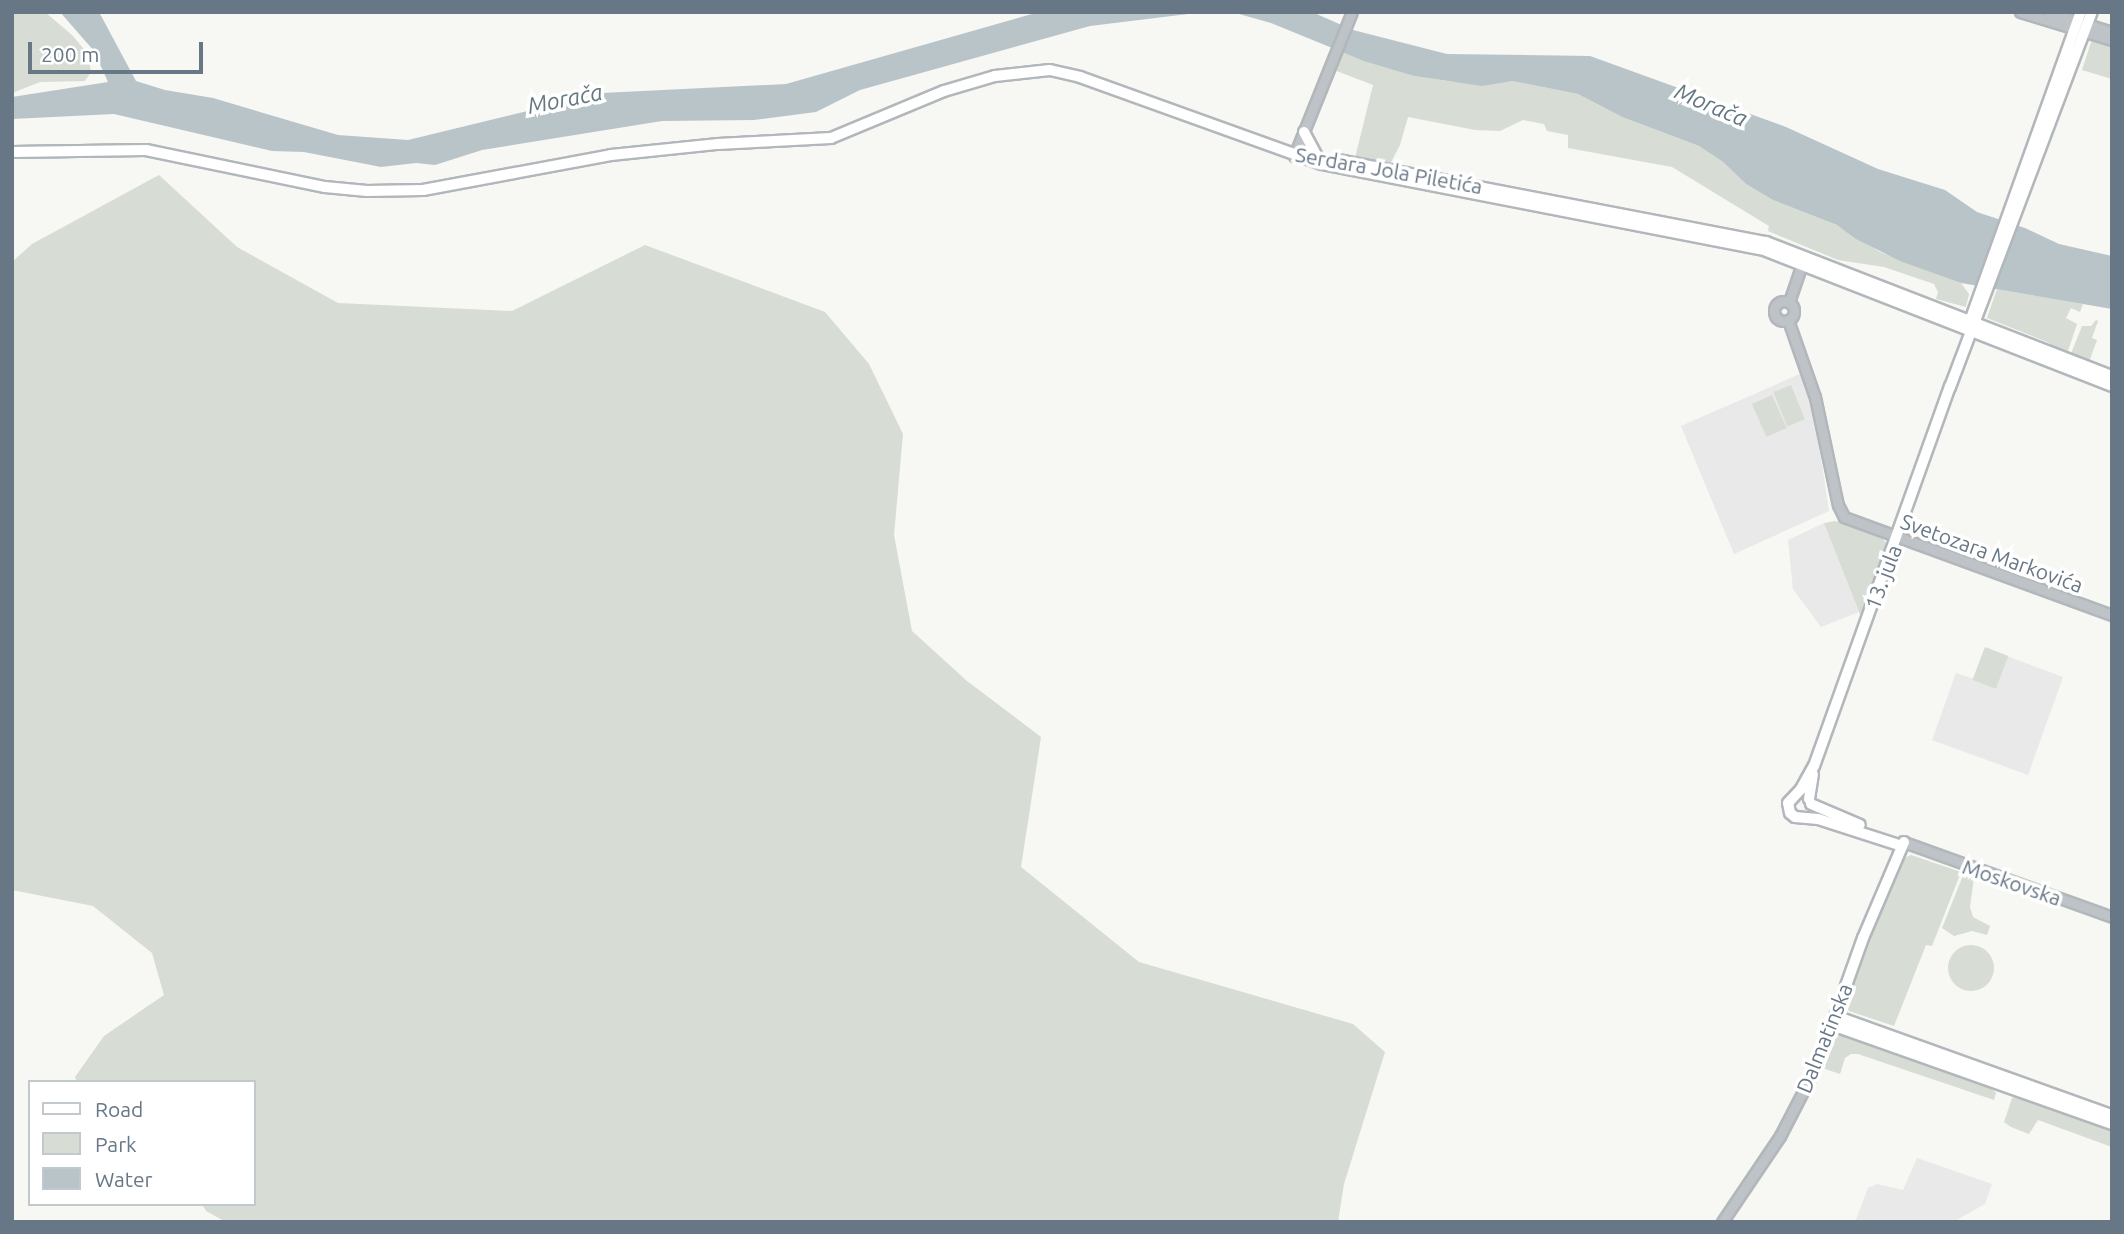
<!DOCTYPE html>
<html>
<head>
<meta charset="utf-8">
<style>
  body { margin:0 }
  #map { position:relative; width:2124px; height:1234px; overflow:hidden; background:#f7f7f4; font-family:Ubuntu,sans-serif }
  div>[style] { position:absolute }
  .built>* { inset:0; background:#e8e9e8 }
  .green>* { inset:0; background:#d7dcd4; transform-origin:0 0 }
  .round { border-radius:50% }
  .water>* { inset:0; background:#b9c4c9 }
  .roads { filter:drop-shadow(2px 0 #b2b7bb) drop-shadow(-2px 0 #b2b7bb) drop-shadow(0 2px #b2b7bb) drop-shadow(0 -2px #b2b7bb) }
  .minor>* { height:9px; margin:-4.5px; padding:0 4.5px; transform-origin:4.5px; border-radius:4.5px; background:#bec3c7 }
  .minor>.ring { margin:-4.5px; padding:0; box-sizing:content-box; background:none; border:9px solid #bec3c7; border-radius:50% }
  .major>* { height:10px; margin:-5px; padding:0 5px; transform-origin:5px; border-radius:5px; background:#fff }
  span { translate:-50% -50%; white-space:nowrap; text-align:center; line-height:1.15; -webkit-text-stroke:7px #fff; paint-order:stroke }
  .street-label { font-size:21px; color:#677785 }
  .water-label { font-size:23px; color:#637880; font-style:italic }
  .frame { position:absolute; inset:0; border:14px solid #677785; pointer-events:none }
  .legend { position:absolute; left:28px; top:1080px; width:228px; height:126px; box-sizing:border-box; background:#fff; border:2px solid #c2c9ce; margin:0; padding:9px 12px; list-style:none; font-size:21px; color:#677785 }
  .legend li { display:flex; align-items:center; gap:14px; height:35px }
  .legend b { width:35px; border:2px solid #c2c9ce }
  .scale { position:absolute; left:28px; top:42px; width:175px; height:32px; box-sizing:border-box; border:4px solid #677785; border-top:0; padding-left:9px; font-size:21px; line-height:24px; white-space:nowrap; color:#677785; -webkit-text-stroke:5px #fff; paint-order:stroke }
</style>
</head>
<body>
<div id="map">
  <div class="built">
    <i style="clip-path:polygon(1802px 373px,1810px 387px,1829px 511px,1734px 554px,1681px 426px)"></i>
    <i style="clip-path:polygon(1824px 523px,1859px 612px,1821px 627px,1793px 589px,1788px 540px)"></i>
    <i style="clip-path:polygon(1988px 649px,2063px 677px,2028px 775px,1932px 740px,1956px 673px,1977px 680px)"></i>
    <i style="clip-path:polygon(1917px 1158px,1992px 1184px,1985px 1204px,1953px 1222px,1855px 1222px,1868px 1188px,1877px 1184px,1903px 1190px)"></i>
  </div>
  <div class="green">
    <i style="clip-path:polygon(12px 12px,45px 12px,72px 35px,88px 54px,91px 72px,85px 81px,40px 82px,12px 93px)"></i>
    <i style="clip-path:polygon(2092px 39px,2112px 45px,2112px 79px,2082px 70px)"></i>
    <i style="clip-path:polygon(1342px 51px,1414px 76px,1454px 82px,1512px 81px,1578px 94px,1622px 117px,1699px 146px,1723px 162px,1746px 184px,1773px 200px,1837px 225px,1880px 252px,1961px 283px,1969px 294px,1966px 307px,1936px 299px,1938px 292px,1934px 284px,1884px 267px,1838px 260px,1768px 231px,1769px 226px,1672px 167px,1568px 148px,1568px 135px,1547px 131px,1544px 124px,1523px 120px,1500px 131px,1475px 130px,1408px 117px,1400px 145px,1387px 170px,1354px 162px,1373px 85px,1334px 70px)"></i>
    <i style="clip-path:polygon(159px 175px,237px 247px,338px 303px,512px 311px,645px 245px,825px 312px,869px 364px,903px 434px,894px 535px,912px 631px,967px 681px,1041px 737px,1021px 867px,1139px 962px,1353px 1024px,1385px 1052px,1344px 1184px,1338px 1222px,226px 1222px,206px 1211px,202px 1204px,254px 1204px,254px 1082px,77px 1082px,75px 1077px,104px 1036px,164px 995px,152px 953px,93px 906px,12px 890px,12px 262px,32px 244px)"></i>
    <i style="clip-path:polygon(1997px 289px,2083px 304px,2080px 312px,2071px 308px,2066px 318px,2077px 324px,2067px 354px,2047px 342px,1987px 318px)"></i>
    <i style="clip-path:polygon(2096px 320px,2098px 321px,2092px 338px,2097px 340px,2089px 362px,2070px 356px,2082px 326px,2091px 326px)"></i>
    <i style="left:1791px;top:385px;width:37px;height:19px;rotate:68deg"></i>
    <i style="left:1772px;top:395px;width:36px;height:22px;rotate:66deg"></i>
    <i style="clip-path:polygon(1835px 521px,1883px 539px,1886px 543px,1861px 617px,1824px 523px)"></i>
    <i style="left:1985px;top:647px;width:25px;height:35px;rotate:21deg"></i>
    <i style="clip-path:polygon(1911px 855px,1961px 872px,1932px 946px,1926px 945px,1894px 1026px,1849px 1011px,1846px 1006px,1856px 974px,1853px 972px,1874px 923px,1904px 858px)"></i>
    <i style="clip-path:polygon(1964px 873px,1974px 877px,1970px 907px,1973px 917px,1990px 926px,1987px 935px,1972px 931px,1954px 936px,1942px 928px)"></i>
    <i class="round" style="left:1948px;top:945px;width:46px;height:46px"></i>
    <i style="clip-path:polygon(1839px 1035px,1992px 1089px,1996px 1093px,1994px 1100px,1858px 1054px,1851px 1054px,1845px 1058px,1840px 1074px,1825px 1069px,1823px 1063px,1829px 1046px)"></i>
    <i style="clip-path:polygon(2019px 1096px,2112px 1128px,2112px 1147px,2038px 1120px,2029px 1134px,2011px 1127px,2004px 1122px,2012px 1098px)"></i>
  </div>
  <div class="water">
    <i style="clip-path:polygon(60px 12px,99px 12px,136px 81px,165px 90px,213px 98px,338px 135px,408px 140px,602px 93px,786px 84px,1039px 12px,1312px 12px,1353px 30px,1447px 54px,1590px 56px,1786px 127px,1878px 169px,1945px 190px,1977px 212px,2025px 228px,2059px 244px,2112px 256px,2112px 309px,1961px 283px,1900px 261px,1856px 239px,1837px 225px,1773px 200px,1746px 184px,1723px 162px,1699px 146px,1622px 117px,1578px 94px,1512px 81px,1482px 86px,1414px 76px,1364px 61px,1271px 23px,1239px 14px,1188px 14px,1090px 26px,860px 90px,816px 112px,754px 120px,662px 121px,482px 150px,435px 165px,416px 163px,381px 167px,304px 152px,272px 151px,114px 114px,12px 119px,12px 97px,108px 82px,94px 51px)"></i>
  </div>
  <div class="roads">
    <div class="minor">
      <i style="left:2020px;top:12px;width:96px;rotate:16.9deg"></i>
      <i style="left:2049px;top:12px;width:66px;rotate:17.6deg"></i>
      <i style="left:1294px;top:156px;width:155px;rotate:-68.1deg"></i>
      <i class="ring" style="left:1774px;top:301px;width:11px;height:11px"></i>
      <i style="left:1789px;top:302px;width:43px;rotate:-71.1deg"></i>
      <i style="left:1788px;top:320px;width:82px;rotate:70.7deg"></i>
      <i style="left:1815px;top:397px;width:110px;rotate:78deg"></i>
      <i style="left:1838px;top:505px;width:13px;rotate:63deg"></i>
      <i style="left:1844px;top:517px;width:285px;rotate:20.1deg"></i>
      <i style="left:1904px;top:842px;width:221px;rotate:19.8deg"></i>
      <i style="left:1722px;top:1222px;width:104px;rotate:-56deg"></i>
      <i style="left:1780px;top:1136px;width:72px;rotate:-62.7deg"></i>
      <i style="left:1813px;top:1072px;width:51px;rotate:-68deg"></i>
    </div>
    <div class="major">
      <i style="left:1304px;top:132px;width:27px;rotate:62deg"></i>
      <i style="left:12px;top:152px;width:134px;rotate:-0.9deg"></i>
      <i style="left:146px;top:150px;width:183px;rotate:11.7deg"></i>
      <i style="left:325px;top:187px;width:42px;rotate:5.4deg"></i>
      <i style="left:367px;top:191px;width:56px;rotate:-1deg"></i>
      <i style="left:423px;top:190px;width:191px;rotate:-10.5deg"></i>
      <i style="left:611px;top:155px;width:108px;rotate:-5.9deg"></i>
      <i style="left:718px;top:144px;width:113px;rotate:-3deg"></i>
      <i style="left:831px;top:138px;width:122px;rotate:-22.6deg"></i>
      <i style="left:944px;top:91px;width:53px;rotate:-16.4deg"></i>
      <i style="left:995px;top:76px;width:55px;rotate:-6.2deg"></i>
      <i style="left:1050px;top:70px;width:31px;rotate:13deg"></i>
      <i style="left:1080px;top:77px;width:257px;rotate:19.8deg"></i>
      <i style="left:1322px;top:164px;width:447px;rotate:11deg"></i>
      <i style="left:1761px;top:249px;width:377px;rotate:21.3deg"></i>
      <i style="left:1339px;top:160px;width:435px;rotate:10.9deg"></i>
      <i style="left:1766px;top:242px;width:371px;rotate:21.2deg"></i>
      <i style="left:1969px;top:324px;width:331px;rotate:-70.3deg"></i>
      <i style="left:1809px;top:799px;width:25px;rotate:-81deg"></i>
      <i style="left:1811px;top:804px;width:53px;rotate:23.2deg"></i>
      <i style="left:1904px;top:842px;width:104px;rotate:113.1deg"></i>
      <i style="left:1863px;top:938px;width:92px;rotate:109.6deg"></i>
      <i style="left:1832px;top:1025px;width:297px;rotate:19.5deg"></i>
      <i style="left:1902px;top:846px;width:88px;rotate:-162.2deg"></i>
      <i style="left:1818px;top:819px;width:23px;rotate:-175deg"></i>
      <i style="left:1795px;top:817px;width:6px;rotate:-141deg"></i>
      <i style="left:1790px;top:813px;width:10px;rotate:-101deg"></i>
      <i style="left:1788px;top:803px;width:19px;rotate:-47deg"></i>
      <i style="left:1801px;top:789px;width:26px;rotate:-61deg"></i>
      <i style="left:1814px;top:766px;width:403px;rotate:-70.3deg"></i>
      <i style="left:1950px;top:387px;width:401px;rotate:-69.3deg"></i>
      <i style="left:1835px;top:1016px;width:294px;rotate:19.7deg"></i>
    </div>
  </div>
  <div class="street-label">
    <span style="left:1389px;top:170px;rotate:10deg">Serdara Jola Piletića</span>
    <span style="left:1992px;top:553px;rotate:20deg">Svetozara Markovića</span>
    <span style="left:1883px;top:577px;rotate:-69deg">13. jula</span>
    <span style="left:2012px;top:882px;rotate:19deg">Moskovska</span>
    <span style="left:1824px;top:1038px;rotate:-68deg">Dalmatinska</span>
  </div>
  <div class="water-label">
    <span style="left:565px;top:99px;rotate:-11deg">Morača</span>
    <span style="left:1711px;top:105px;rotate:23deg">Morača</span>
  </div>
  <div class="frame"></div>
  <ul class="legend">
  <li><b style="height:9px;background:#fff"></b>Road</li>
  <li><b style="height:19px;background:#d7dcd4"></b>Park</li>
  <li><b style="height:19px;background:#b9c4c9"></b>Water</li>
  </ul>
  <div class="scale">200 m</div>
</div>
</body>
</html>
